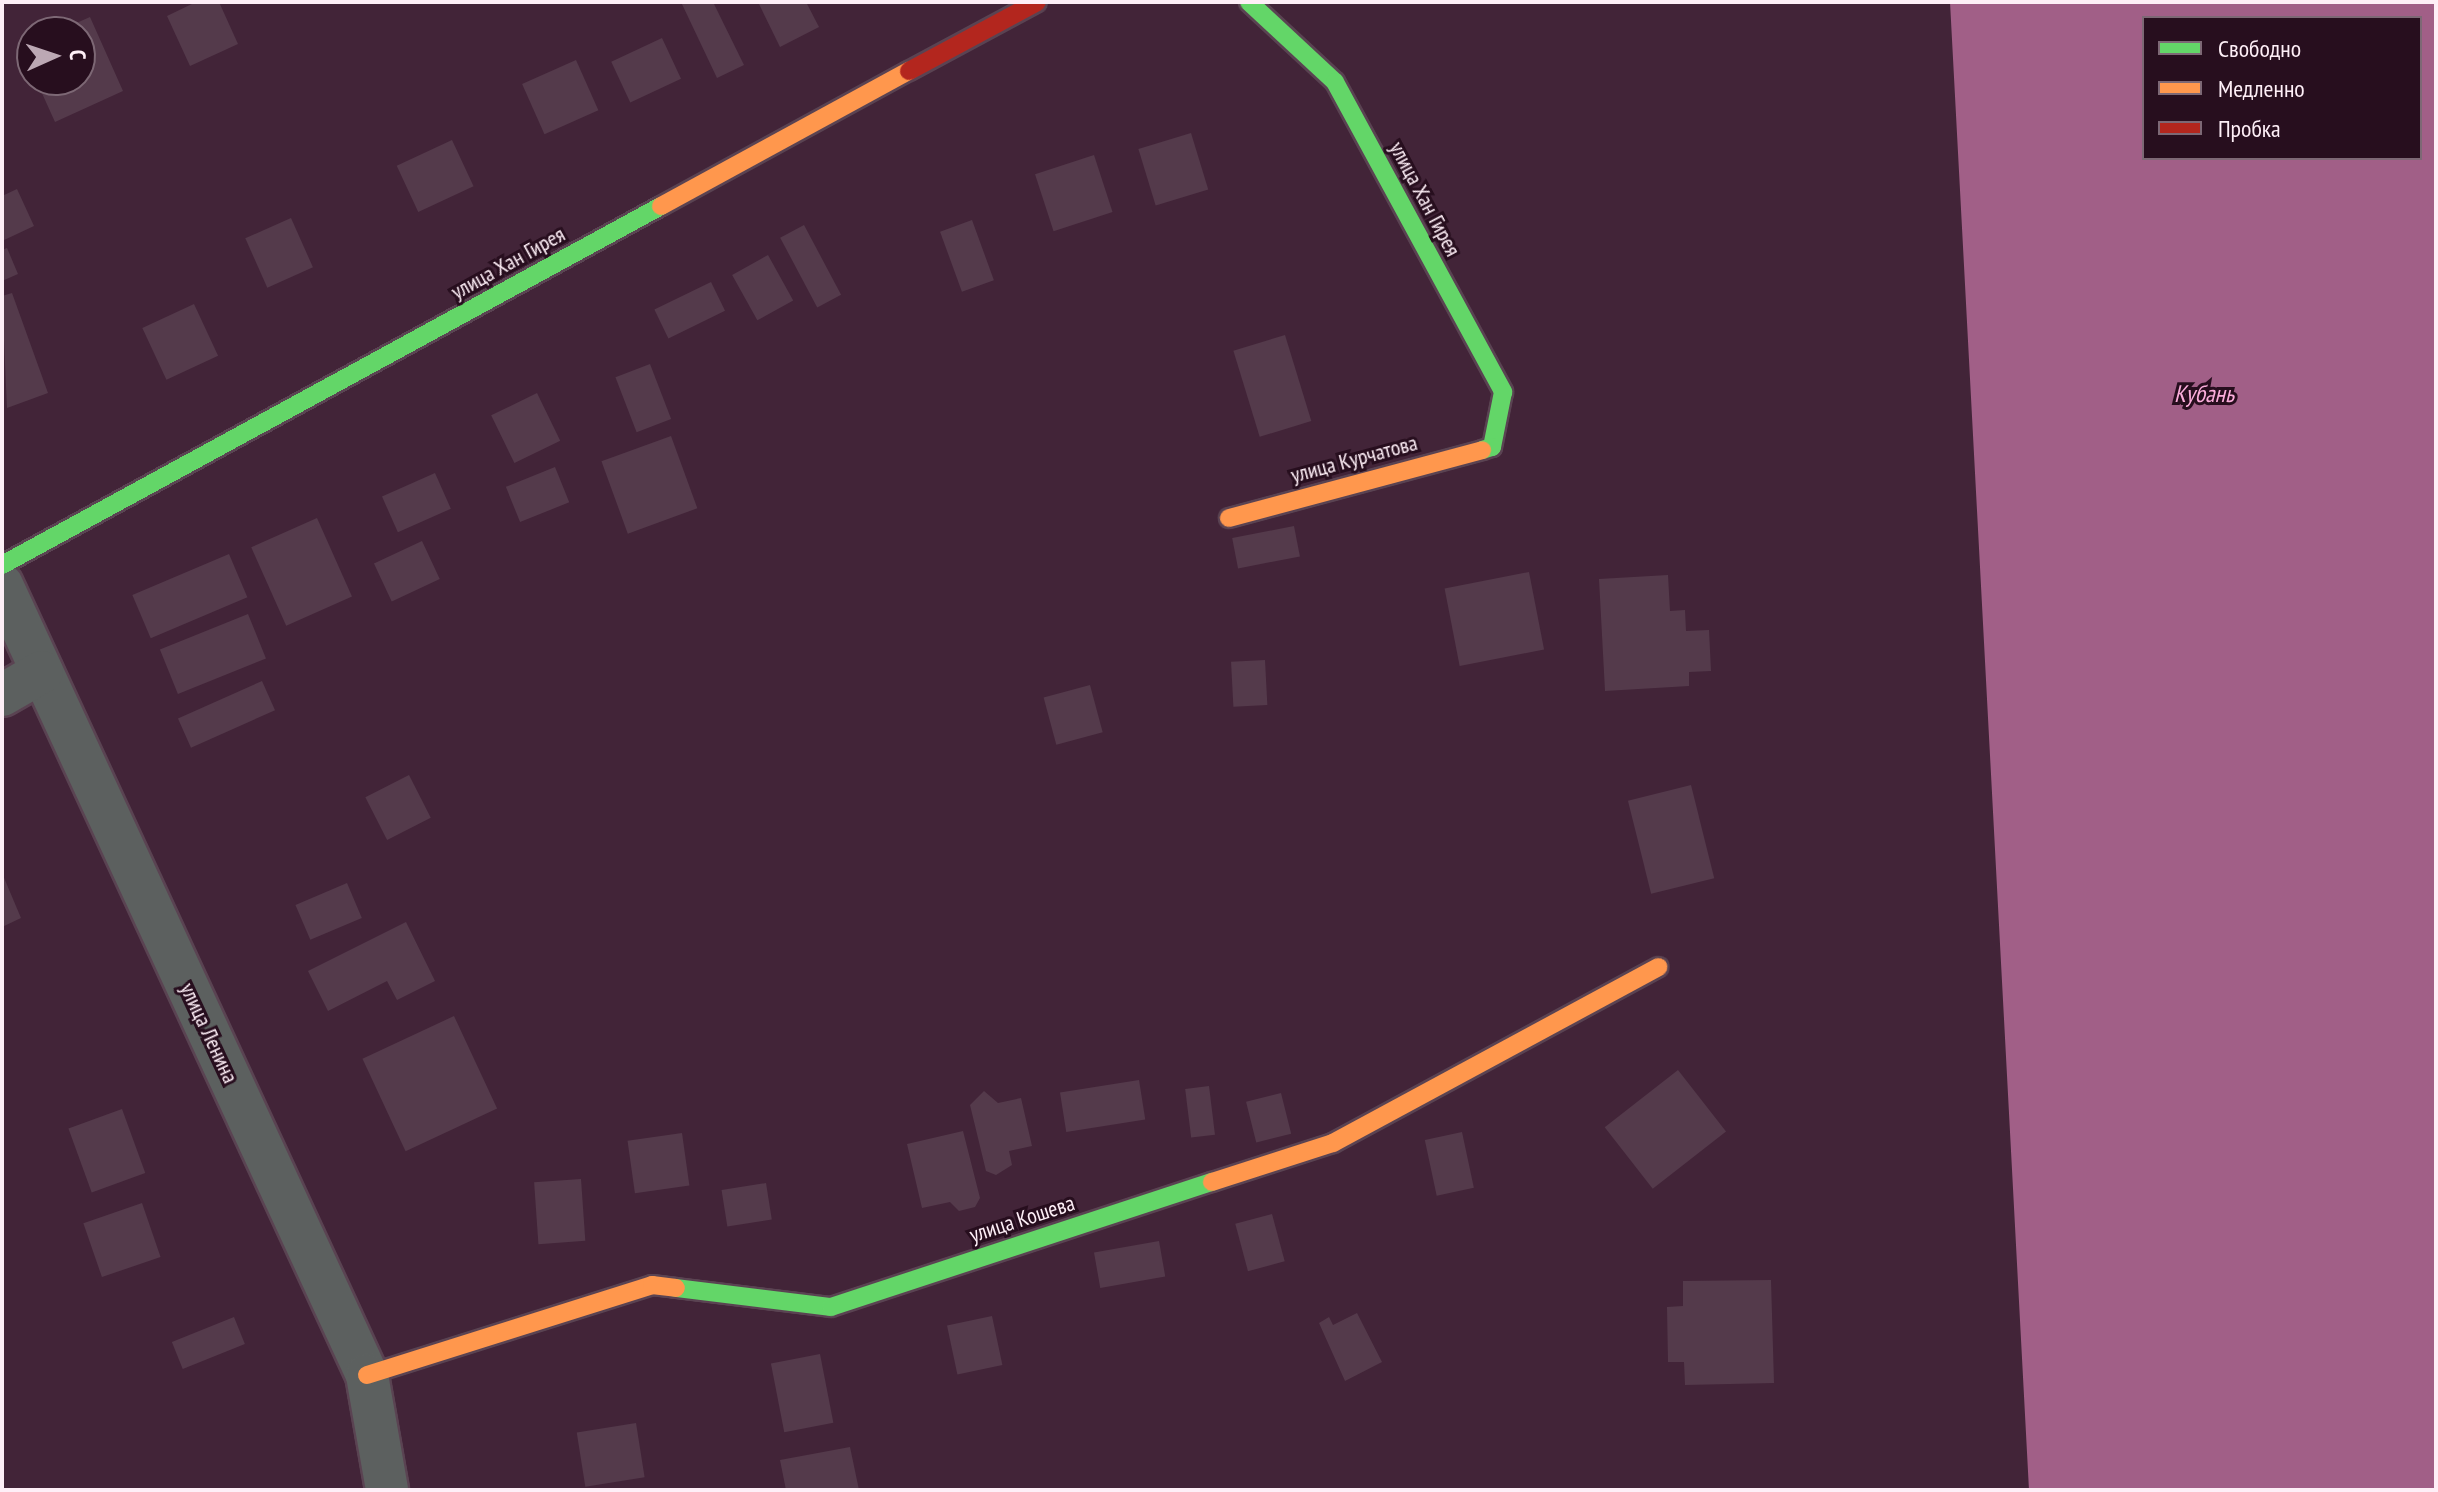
<!DOCTYPE html>
<html>
<head>
<meta charset="utf-8">
<style>
  body { margin:0 }
  #map { position:relative; width:2438px; height:1492px; overflow:hidden; background:#422438; font-family:"PT Sans Narrow",sans-serif }
  div>[style] { position:absolute }
  .water>* { inset:0; background:#a15f87 }
  .building>* { inset:0; background:#543a4b; transform-origin:0 0 }
  .roads { filter:drop-shadow(2px 0 #5a4352) drop-shadow(-2px 0 #5a4352) drop-shadow(0 2px #5a4352) drop-shadow(0 -2px #5a4352) }
  .street>* { height:42px; margin:-21px; padding:0 21px; transform-origin:21px; border-radius:21px; background:#5c605f }
  .fast>* { height:18px; margin:-9px; padding:0 9px; transform-origin:9px; border-radius:9px; background:#63d668 }
  .slow>* { height:18px; margin:-9px; padding:0 9px; transform-origin:9px; border-radius:9px; background:#ff974d }
  .jam>* { height:18px; margin:-9px; padding:0 9px; transform-origin:9px; border-radius:9px; background:#b3261e }
  span { translate:-50% -50%; white-space:nowrap; text-align:center; line-height:1.15; -webkit-text-stroke:6px #270e1e; paint-order:stroke }
  .street-label { font-size:22px; color:#feeff7 }
  .water-label { font-size:24px; color:#fbaddb; font-style:italic }
  .frame { position:absolute; inset:0; border:4px solid #feeff7; pointer-events:none }
  .legend { position:absolute; left:2142px; top:16px; width:280px; height:144px; box-sizing:border-box; background:#270e1e; border:2px solid #7d6875; margin:0; padding:10px 14px; list-style:none; font-size:24px; color:#feeff7 }
  .legend li { display:flex; align-items:center; gap:16px; height:40px }
  .legend b { width:40px; border:2px solid #7d6875 }
  .north { position:absolute; left:16px; top:16px; width:80px; height:80px; box-sizing:border-box; background:#270e1e; border:2px solid #7d6875; border-radius:50%; rotate:87deg; font-size:22px; font-weight:700; line-height:32px; text-align:center; color:#feeff7 }
  .north::after { content:''; display:block; margin:auto; width:28px; height:36px; background:#bca8b4; clip-path:polygon(50% 0,100% 100%,50% 72%,0 100%) }
</style>
</head>
<body>
<div id="map">
  <div class="water">
    <i style="clip-path:polygon(evenodd,1950px 2px,2436px 2px,2436px 1490px,2029px 1490px,1950px 2px,2144px 18px,2420px 18px,2420px 158px,2144px 158px,2144px 18px)"></i>
  </div>
  <div class="building">
    <i style="clip-path:polygon(196px 2px,219px 2px,238px 44px,190px 66px,167px 16px)"></i>
    <i style="clip-path:polygon(681px 2px,713px 2px,744px 65px,717px 78px)"></i>
    <i style="clip-path:polygon(758px 2px,806px 2px,819px 27px,780px 47px)"></i>
    <i style="clip-path:polygon(90px 17px,123px 91px,55px 122px,36px 80px,80px 80px,80px 32px,56px 32px)"></i>
    <i style="left:662px;top:38px;width:45px;height:56px;rotate:65deg"></i>
    <i style="left:576px;top:60px;width:55px;height:59px;rotate:66deg"></i>
    <i style="left:1191px;top:133px;width:59px;height:55px;rotate:73deg"></i>
    <i style="left:452px;top:140px;width:51px;height:61px;rotate:65deg"></i>
    <i style="left:1094px;top:155px;width:60px;height:62px;rotate:72deg"></i>
    <i style="clip-path:polygon(17px 189px,34px 226px,2px 241px,2px 196px)"></i>
    <i style="left:291px;top:218px;width:54px;height:50px;rotate:66deg"></i>
    <i style="left:972px;top:220px;width:64px;height:34px;rotate:70deg"></i>
    <i style="left:804px;top:225px;width:79px;height:27px;rotate:62deg"></i>
    <i style="clip-path:polygon(7px 248px,18px 274px,2px 281px,2px 250px)"></i>
    <i style="left:768px;top:255px;width:52px;height:41px;rotate:61deg"></i>
    <i style="left:711px;top:282px;width:32px;height:63px;rotate:64deg"></i>
    <i style="clip-path:polygon(12px 293px,48px 393px,7px 408px,2px 296px)"></i>
    <i style="left:194px;top:304px;width:57px;height:57px;rotate:65deg"></i>
    <i style="left:1285px;top:335px;width:90px;height:54px;rotate:73deg"></i>
    <i style="left:650px;top:364px;width:59px;height:37px;rotate:69deg"></i>
    <i style="left:537px;top:393px;width:53px;height:51px;rotate:64deg"></i>
    <i style="left:671px;top:436px;width:77px;height:74px;rotate:70deg"></i>
    <i style="left:555px;top:467px;width:38px;height:53px;rotate:68deg"></i>
    <i style="left:435px;top:473px;width:39px;height:58px;rotate:66deg"></i>
    <i style="left:317px;top:518px;width:86px;height:72px;rotate:66deg"></i>
    <i style="left:1294px;top:526px;width:31px;height:63px;rotate:79deg"></i>
    <i style="left:422px;top:541px;width:42px;height:53px;rotate:65deg"></i>
    <i style="left:229px;top:554px;width:47px;height:105px;rotate:67deg"></i>
    <i style="left:1529px;top:572px;width:79px;height:86px;rotate:79deg"></i>
    <i style="clip-path:polygon(1668px 575px,1670px 611px,1685px 610px,1686px 631px,1709px 630px,1711px 671px,1689px 672px,1689px 686px,1605px 691px,1599px 579px)"></i>
    <i style="left:248px;top:614px;width:48px;height:95px;rotate:68deg"></i>
    <i style="left:1265px;top:660px;width:45px;height:34px;rotate:87deg"></i>
    <i style="left:262px;top:681px;width:32px;height:92px;rotate:66deg"></i>
    <i style="left:1090px;top:685px;width:49px;height:48px;rotate:75deg"></i>
    <i style="left:409px;top:775px;width:48px;height:49px;rotate:63deg"></i>
    <i style="left:1691px;top:785px;width:96px;height:65px;rotate:76deg"></i>
    <i style="clip-path:polygon(2px 873px,21px 918px,2px 927px)"></i>
    <i style="left:347px;top:883px;width:38px;height:56px;rotate:67deg"></i>
    <i style="clip-path:polygon(406px 922px,435px 981px,397px 1000px,387px 981px,328px 1011px,308px 971px)"></i>
    <i style="left:454px;top:1016px;width:102px;height:101px;rotate:65deg"></i>
    <i style="left:1678px;top:1070px;width:78px;height:93px;rotate:52deg"></i>
    <i style="left:1139px;top:1080px;width:40px;height:80px;rotate:81deg"></i>
    <i style="left:1209px;top:1086px;width:49px;height:24px;rotate:83deg"></i>
    <i style="clip-path:polygon(984px 1091px,998px 1103px,1021px 1098px,1032px 1146px,1009px 1151px,1012px 1165px,996px 1175px,986px 1171px,970px 1105px)"></i>
    <i style="left:1281px;top:1093px;width:42px;height:36px;rotate:76deg"></i>
    <i style="left:122px;top:1109px;width:68px;height:57px;rotate:70deg"></i>
    <i style="clip-path:polygon(963px 1131px,980px 1198px,975px 1207px,959px 1211px,950px 1202px,922px 1208px,907px 1144px)"></i>
    <i style="left:1462px;top:1132px;width:57px;height:38px;rotate:78deg"></i>
    <i style="left:682px;top:1133px;width:53px;height:55px;rotate:82deg"></i>
    <i style="left:581px;top:1179px;width:62px;height:47px;rotate:86deg"></i>
    <i style="left:766px;top:1183px;width:37px;height:45px;rotate:81deg"></i>
    <i style="left:142px;top:1203px;width:57px;height:62px;rotate:71deg"></i>
    <i style="left:1272px;top:1214px;width:49px;height:38px;rotate:75deg"></i>
    <i style="left:1159px;top:1241px;width:36px;height:66px;rotate:80deg"></i>
    <i style="clip-path:polygon(1771px 1280px,1774px 1383px,1685px 1385px,1684px 1362px,1668px 1362px,1667px 1307px,1683px 1306px,1683px 1281px)"></i>
    <i style="clip-path:polygon(1357px 1313px,1382px 1362px,1345px 1381px,1319px 1323px,1329px 1317px,1333px 1325px)"></i>
    <i style="left:992px;top:1316px;width:50px;height:46px;rotate:78deg"></i>
    <i style="left:234px;top:1317px;width:29px;height:67px;rotate:68deg"></i>
    <i style="left:820px;top:1354px;width:70px;height:50px;rotate:79deg"></i>
    <i style="left:636px;top:1423px;width:55px;height:60px;rotate:81deg"></i>
    <i style="clip-path:polygon(850px 1447px,859px 1490px,786px 1490px,780px 1460px)"></i>
  </div>
  <div class="roads">
    <div class="street">
      <i style="left:2px;top:585px;width:870px;rotate:65.2deg"></i>
      <i style="left:367px;top:1375px;width:117px;rotate:80.1deg"></i>
      <i style="left:2px;top:695px;width:46px;rotate:-29.9deg"></i>
    </div>
    <div class="fast">
      <i style="left:1249px;top:2px;width:117px;rotate:42.9deg"></i>
      <i style="left:1335px;top:82px;width:353px;rotate:61.5deg"></i>
      <i style="left:1503px;top:392px;width:56px;rotate:101.3deg"></i>
      <i style="left:1492px;top:447px;width:10px;rotate:163deg"></i>
      <i style="left:2px;top:565px;width:750px;rotate:-28.58deg"></i>
      <i style="left:676px;top:1288px;width:156px;rotate:7deg"></i>
      <i style="left:831px;top:1307px;width:401px;rotate:-18.2deg"></i>
    </div>
    <div class="slow">
      <i style="left:661px;top:206px;width:282px;rotate:-28.6deg"></i>
      <i style="left:1229px;top:518px;width:262px;rotate:-15deg"></i>
      <i style="left:1212px;top:1182px;width:127px;rotate:-17.9deg"></i>
      <i style="left:1333px;top:1143px;width:370px;rotate:-28.4deg"></i>
      <i style="left:367px;top:1375px;width:299px;rotate:-17.5deg"></i>
      <i style="left:652px;top:1285px;width:24px;rotate:7deg"></i>
    </div>
    <div class="jam">
      <i style="left:909px;top:71px;width:145px;rotate:-28.3deg"></i>
    </div>
  </div>
  <div class="street-label">
    <span style="left:1425px;top:199px;rotate:62deg">улица Хан Гирея</span>
    <span style="left:508px;top:263px;rotate:-29deg">улица Хан Гирея</span>
    <span style="left:1354px;top:459px;rotate:-15deg">улица Курчатова</span>
    <span style="left:209px;top:1033px;rotate:65deg">улица Ленина</span>
    <span style="left:1022px;top:1219px;rotate:-18deg">улица Кошева</span>
  </div>
  <div class="water-label">
    <span style="left:2204px;top:394px">Кубань</span>
  </div>
  <div class="frame"></div>
  <ul class="legend">
  <li><b style="height:10px;background:#63d668"></b>Свободно</li>
  <li><b style="height:10px;background:#ff974d"></b>Медленно</li>
  <li><b style="height:10px;background:#b3261e"></b>Пробка</li>
  </ul>
  <div class="north">С</div>
</div>
</body>
</html>
